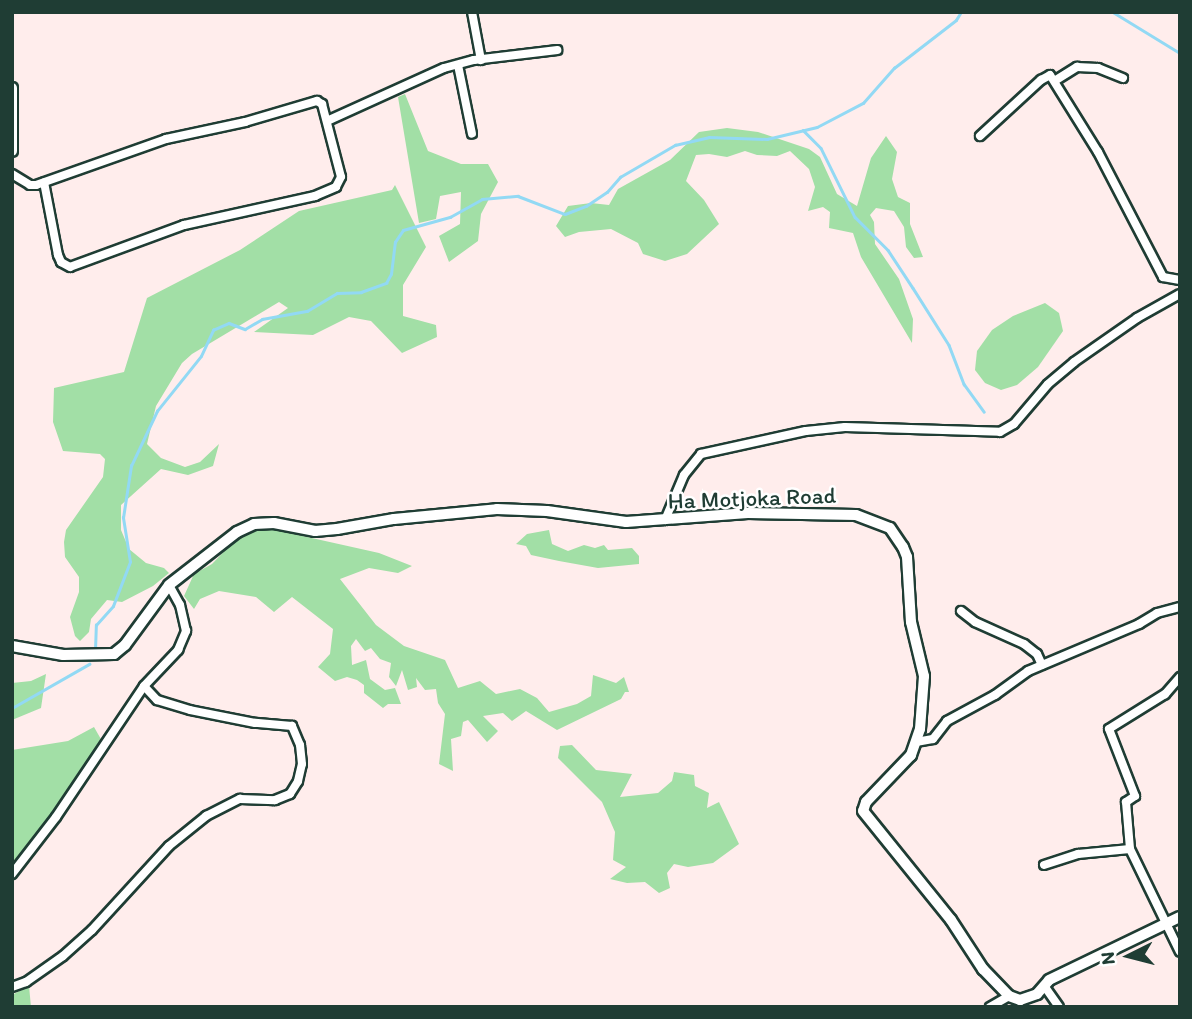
<!DOCTYPE html>
<html>
<head>
<meta charset="utf-8">
<style>
  body { margin:0 }
  #map { position:relative; width:1192px; height:1019px; overflow:hidden; background:#ffedec; font-family:Itim,sans-serif }
  div>[style] { position:absolute }
  .green>* { inset:0; background:#a2dfa6 }
  .stream>* { height:2.5px; margin:-1.25px; padding:0 1.25px; transform-origin:1.25px; border-radius:1.25px; background:#92d9f4 }
  .roads { filter:drop-shadow(2px 0 #1f3d34) drop-shadow(-2px 0 #1f3d34) drop-shadow(0 2px #1f3d34) drop-shadow(0 -2px #1f3d34) }
  .minor>* { height:8px; margin:-4px; padding:0 4px; transform-origin:4px; border-radius:4px; background:#fff }
  .tertiary>* { height:10px; margin:-5px; padding:0 5px; transform-origin:5px; border-radius:5px; background:#fff }
  span { translate:-50% -50%; white-space:nowrap; text-align:center; line-height:1.15; -webkit-text-stroke:5px #fff; paint-order:stroke }
  .street-label { font-size:23px; color:#1f3d34 }
  .frame { position:absolute; inset:0; border:14px solid #1f3d34; pointer-events:none }
  .north { position:absolute; left:1094px; top:921px; width:70px; height:70px; -webkit-text-stroke:5px #fff; paint-order:stroke; rotate:264deg; font-size:19px; font-weight:700; line-height:28px; text-align:center; color:#1f3d34 }
  .north::after { content:''; display:block; margin:auto; width:24px; height:32px; background:#1f3d34; clip-path:polygon(50% 0,100% 100%,50% 72%,0 100%) }
</style>
</head>
<body>
<div id="map">
  <div class="green">
    <i style="clip-path:polygon(405px 94px,428px 151px,461px 164px,488px 164px,498px 182px,481px 214px,478px 241px,449px 262px,439px 236px,460px 224px,461px 192px,440px 196px,436px 219px,419px 223px,398px 97px)"></i>
    <i style="clip-path:polygon(727px 128px,758px 132px,809px 149px,820px 157px,837px 194px,857px 206px,871px 158px,886px 136px,897px 152px,892px 179px,898px 197px,910px 203px,910px 224px,923px 257px,914px 258px,906px 247px,904px 227px,894px 211px,876px 208px,870px 215px,874px 222px,875px 244px,899px 279px,913px 319px,912px 343px,861px 257px,853px 233px,829px 228px,830px 212px,823px 207px,808px 211px,815px 187px,809px 169px,790px 151px,777px 156px,757px 155px,745px 151px,727px 157px,709px 154px,696px 155px,686px 181px,704px 200px,719px 224px,687px 254px,665px 261px,643px 254px,638px 243px,611px 229px,579px 232px,565px 237px,556px 226px,568px 206px,591px 203px,609px 205px,618px 189px,670px 160px,699px 132px)"></i>
    <i style="clip-path:polygon(395px 185px,426px 247px,403px 285px,403px 316px,436px 325px,437px 337px,402px 353px,371px 321px,349px 317px,313px 335px,254px 332px,288px 308px,279px 302px,192px 354px,182px 363px,156px 406px,147px 444px,161px 458px,185px 467px,200px 462px,219px 444px,213px 466px,188px 475px,161px 469px,121px 505px,121px 530px,129px 549px,146px 563px,164px 568px,169px 573px,153px 586px,122px 602px,107px 600px,91px 619px,89px 632px,80px 641px,75px 636px,70px 617px,79px 592px,79px 577px,65px 557px,64px 542px,66px 530px,103px 477px,105px 459px,100px 454px,63px 451px,53px 422px,54px 388px,124px 372px,147px 298px,240px 250px,299px 211px,392px 190px)"></i>
    <i style="clip-path:polygon(1045px 303px,1059px 313px,1063px 331px,1038px 367px,1017px 385px,1001px 390px,985px 383px,975px 370px,977px 351px,992px 330px,1013px 316px)"></i>
    <i style="clip-path:polygon(267px 528px,379px 553px,412px 566px,398px 573px,369px 568px,340px 579px,376px 625px,404px 646px,445px 660px,458px 688px,480px 681px,496px 694px,520px 689px,537px 698px,549px 712px,577px 704px,591px 696px,593px 675px,616px 683px,624px 677px,629px 692px,625px 692px,621px 699px,557px 730px,526px 711px,512px 721px,503px 713px,483px 716px,498px 731px,487px 742px,468px 720px,463px 722px,461px 736px,451px 739px,453px 771px,439px 764px,445px 714px,438px 703px,436px 689px,425px 690px,416px 678px,417px 687px,408px 690px,402px 670px,396px 686px,389px 677px,391px 663px,380px 659px,371px 648px,365px 651px,356px 639px,351px 646px,352px 665px,366px 660px,370px 679px,385px 690px,395px 688px,401px 704px,388px 704px,383px 708px,364px 693px,364px 685px,357px 680px,347px 677px,335px 681px,318px 667px,330px 654px,333px 629px,292px 597px,274px 612px,256px 597px,219px 591px,200px 599px,194px 609px,184px 596px,194px 574px,212px 564px,235px 540px,257px 529px)"></i>
    <i style="clip-path:polygon(549px 530px,552px 544px,568px 551px,584px 545px,595px 548px,604px 545px,608px 550px,632px 548px,639px 556px,639px 564px,598px 568px,559px 561px,531px 555px,526px 546px,516px 544px,527px 534px)"></i>
    <i style="clip-path:polygon(46px 674px,41px 708px,12px 720px,12px 683px,31px 681px)"></i>
    <i style="clip-path:polygon(94px 727px,102px 741px,33px 843px,12px 866px,12px 750px,68px 741px)"></i>
    <i style="clip-path:polygon(572px 745px,596px 770px,632px 774px,620px 797px,658px 793px,672px 781px,674px 772px,694px 775px,695px 786px,709px 793px,707px 808px,719px 802px,739px 844px,713px 863px,688px 867px,674px 864px,667px 873px,670px 888px,659px 893px,645px 882px,627px 883px,610px 879px,626px 867px,613px 860px,615px 832px,602px 802px,558px 758px,560px 746px)"></i>
    <i style="clip-path:polygon(29px 986px,31px 1007px,12px 1007px,12px 995px)"></i>
  </div>
  <div class="stream">
    <i style="left:1113px;top:12px;width:79px;rotate:31.5deg"></i>
    <i style="left:803px;top:130px;width:25px;rotate:45deg"></i>
    <i style="left:821px;top:148px;width:77px;rotate:63.8deg"></i>
    <i style="left:855px;top:217px;width:47px;rotate:45deg"></i>
    <i style="left:888px;top:250px;width:45px;rotate:56.7deg"></i>
    <i style="left:913px;top:288px;width:67px;rotate:57.7deg"></i>
    <i style="left:949px;top:345px;width:42px;rotate:69deg"></i>
    <i style="left:964px;top:384px;width:34px;rotate:54deg"></i>
    <i style="left:95px;top:650px;width:25px;rotate:-88deg"></i>
    <i style="left:96px;top:625px;width:25px;rotate:-48deg"></i>
    <i style="left:113px;top:606px;width:47px;rotate:-68.9deg"></i>
    <i style="left:130px;top:562px;width:45px;rotate:-99deg"></i>
    <i style="left:123px;top:518px;width:53px;rotate:-81.3deg"></i>
    <i style="left:131px;top:466px;width:61px;rotate:-64.7deg"></i>
    <i style="left:157px;top:411px;width:70px;rotate:-51.3deg"></i>
    <i style="left:201px;top:356px;width:29px;rotate:-65deg"></i>
    <i style="left:213px;top:330px;width:17px;rotate:-24deg"></i>
    <i style="left:229px;top:323px;width:17px;rotate:21deg"></i>
    <i style="left:245px;top:329px;width:20px;rotate:-30deg"></i>
    <i style="left:262px;top:319px;width:46px;rotate:-10.1deg"></i>
    <i style="left:307px;top:311px;width:35px;rotate:-31deg"></i>
    <i style="left:337px;top:293px;width:24px;rotate:-2deg"></i>
    <i style="left:361px;top:292px;width:27px;rotate:-20deg"></i>
    <i style="left:386px;top:283px;width:10px;rotate:-61deg"></i>
    <i style="left:391px;top:274px;width:32px;rotate:-83deg"></i>
    <i style="left:395px;top:242px;width:14px;rotate:-56deg"></i>
    <i style="left:403px;top:230px;width:49px;rotate:-15.5deg"></i>
    <i style="left:450px;top:217px;width:37px;rotate:-29deg"></i>
    <i style="left:482px;top:199px;width:36px;rotate:-5deg"></i>
    <i style="left:518px;top:196px;width:50px;rotate:21deg"></i>
    <i style="left:565px;top:214px;width:22px;rotate:-21deg"></i>
    <i style="left:586px;top:206px;width:25px;rotate:-34deg"></i>
    <i style="left:607px;top:192px;width:20px;rotate:-49deg"></i>
    <i style="left:620px;top:177px;width:64px;rotate:-30.2deg"></i>
    <i style="left:675px;top:145px;width:35px;rotate:-13deg"></i>
    <i style="left:709px;top:137px;width:58px;rotate:2deg"></i>
    <i style="left:767px;top:139px;width:51px;rotate:-13.5deg"></i>
    <i style="left:817px;top:127px;width:52px;rotate:-27.6deg"></i>
    <i style="left:863px;top:103px;width:47px;rotate:-48.5deg"></i>
    <i style="left:894px;top:68px;width:78px;rotate:-37.7deg"></i>
    <i style="left:956px;top:20px;width:9px;rotate:-58deg"></i>
    <i style="left:12px;top:708px;width:89px;rotate:-29.7deg"></i>
  </div>
  <div class="roads">
    <div class="minor">
      <i style="left:472px;top:12px;width:49px;rotate:79.4deg"></i>
      <i style="left:458px;top:65px;width:70px;rotate:78.5deg"></i>
      <i style="left:1056px;top:80px;width:25px;rotate:-32deg"></i>
      <i style="left:1077px;top:67px;width:21px;rotate:3deg"></i>
      <i style="left:1098px;top:68px;width:27px;rotate:22deg"></i>
      <i style="left:327px;top:121px;width:128px;rotate:-24.4deg"></i>
      <i style="left:444px;top:68px;width:31px;rotate:-15deg"></i>
      <i style="left:474px;top:60px;width:84px;rotate:-6.9deg"></i>
      <i style="left:980px;top:136px;width:83px;rotate:-42.6deg"></i>
      <i style="left:1041px;top:80px;width:10px;rotate:-29deg"></i>
      <i style="left:1050px;top:75px;width:91px;rotate:58.1deg"></i>
      <i style="left:1098px;top:152px;width:141px;rotate:62.5deg"></i>
      <i style="left:1163px;top:277px;width:17px;rotate:10deg"></i>
      <i style="left:12px;top:174px;width:21px;rotate:31deg"></i>
      <i style="left:30px;top:185px;width:6px"></i>
      <i style="left:36px;top:185px;width:138px;rotate:-19.5deg"></i>
      <i style="left:166px;top:139px;width:81px;rotate:-12.1deg"></i>
      <i style="left:245px;top:122px;width:75px;rotate:-16.3deg"></i>
      <i style="left:317px;top:101px;width:6px;rotate:31deg"></i>
      <i style="left:322px;top:104px;width:75px;rotate:75.4deg"></i>
      <i style="left:341px;top:177px;width:11px;rotate:117deg"></i>
      <i style="left:336px;top:187px;width:23px;rotate:157deg"></i>
      <i style="left:315px;top:196px;width:134px;rotate:167.5deg"></i>
      <i style="left:184px;top:225px;width:121px;rotate:159.8deg"></i>
      <i style="left:70px;top:267px;width:10px;rotate:-151deg"></i>
      <i style="left:61px;top:262px;width:8px;rotate:-113deg"></i>
      <i style="left:58px;top:255px;width:74px;rotate:-100.9deg"></i>
      <i style="left:665px;top:520px;width:49px;rotate:-67.1deg"></i>
      <i style="left:684px;top:475px;width:27px;rotate:-51deg"></i>
      <i style="left:701px;top:454px;width:107px;rotate:-12.4deg"></i>
      <i style="left:806px;top:431px;width:39px;rotate:-6deg"></i>
      <i style="left:845px;top:427px;width:155px;rotate:1.8deg"></i>
      <i style="left:1000px;top:432px;width:16px;rotate:-30deg"></i>
      <i style="left:1014px;top:424px;width:52px;rotate:-49.6deg"></i>
      <i style="left:1048px;top:384px;width:34px;rotate:-40deg"></i>
      <i style="left:1074px;top:362px;width:77px;rotate:-34.9deg"></i>
      <i style="left:1137px;top:318px;width:49px;rotate:-29.2deg"></i>
      <i style="left:961px;top:611px;width:18px;rotate:38deg"></i>
      <i style="left:975px;top:622px;width:54px;rotate:24.2deg"></i>
      <i style="left:1024px;top:644px;width:16px;rotate:38deg"></i>
      <i style="left:1037px;top:654px;width:12px;rotate:66deg"></i>
      <i style="left:1180px;top:677px;width:23px;rotate:131deg"></i>
      <i style="left:1165px;top:694px;width:66px;rotate:148deg"></i>
      <i style="left:1109px;top:729px;width:72px;rotate:68.8deg"></i>
      <i style="left:1135px;top:796px;width:11px;rotate:146deg"></i>
      <i style="left:1126px;top:802px;width:47px;rotate:85.1deg"></i>
      <i style="left:1130px;top:849px;width:114px;rotate:64.1deg"></i>
      <i style="left:916px;top:742px;width:17px;rotate:-10deg"></i>
      <i style="left:933px;top:739px;width:23px;rotate:-52deg"></i>
      <i style="left:947px;top:721px;width:55px;rotate:-28.4deg"></i>
      <i style="left:995px;top:695px;width:41px;rotate:-36deg"></i>
      <i style="left:1028px;top:671px;width:121px;rotate:-22.9deg"></i>
      <i style="left:1139px;top:624px;width:21px;rotate:-31deg"></i>
      <i style="left:1157px;top:613px;width:24px;rotate:-15deg"></i>
      <i style="left:1044px;top:865px;width:36px;rotate:-18deg"></i>
      <i style="left:1078px;top:854px;width:52px;rotate:-5.5deg"></i>
      <i style="left:12px;top:874px;width:72px;rotate:-52.3deg"></i>
      <i style="left:56px;top:817px;width:158px;rotate:-56.1deg"></i>
      <i style="left:144px;top:686px;width:50px;rotate:-46.6deg"></i>
      <i style="left:178px;top:650px;width:21px;rotate:-67deg"></i>
      <i style="left:186px;top:631px;width:27px;rotate:-103deg"></i>
      <i style="left:180px;top:605px;width:23px;rotate:-119deg"></i>
      <i style="left:12px;top:987px;width:15px;rotate:-20deg"></i>
      <i style="left:26px;top:982px;width:45px;rotate:-35.1deg"></i>
      <i style="left:63px;top:956px;width:39px;rotate:-42deg"></i>
      <i style="left:92px;top:930px;width:114px;rotate:-47.5deg"></i>
      <i style="left:169px;top:846px;width:48px;rotate:-39deg"></i>
      <i style="left:206px;top:816px;width:38px;rotate:-27deg"></i>
      <i style="left:240px;top:799px;width:35px;rotate:2deg"></i>
      <i style="left:275px;top:800px;width:16px;rotate:-22deg"></i>
      <i style="left:290px;top:794px;width:15px;rotate:-58deg"></i>
      <i style="left:298px;top:781px;width:17px;rotate:-77deg"></i>
      <i style="left:302px;top:764px;width:19px;rotate:-96deg"></i>
      <i style="left:300px;top:745px;width:21px;rotate:-113deg"></i>
      <i style="left:292px;top:726px;width:37px;rotate:-175deg"></i>
      <i style="left:255px;top:723px;width:66px;rotate:-168.7deg"></i>
      <i style="left:190px;top:710px;width:34px;rotate:-163deg"></i>
      <i style="left:157px;top:700px;width:19px;rotate:-133deg"></i>
      <i style="left:1045px;top:987px;width:24px;rotate:55deg"></i>
      <i style="left:990px;top:1007px;width:22px;rotate:-30deg"></i>
    </div>
    <div class="tertiary">
      <i style="left:12px;top:88px;width:63px;rotate:90deg"></i>
      <i style="left:12px;top:646px;width:52px;rotate:10deg"></i>
      <i style="left:63px;top:655px;width:51px;rotate:-1.1deg"></i>
      <i style="left:114px;top:654px;width:14px;rotate:-39deg"></i>
      <i style="left:125px;top:645px;width:74px;rotate:-53.7deg"></i>
      <i style="left:169px;top:585px;width:86px;rotate:-37.9deg"></i>
      <i style="left:237px;top:532px;width:19px;rotate:-25deg"></i>
      <i style="left:254px;top:524px;width:20px;rotate:-3deg"></i>
      <i style="left:274px;top:523px;width:42px;rotate:11deg"></i>
      <i style="left:315px;top:531px;width:22px;rotate:-5deg"></i>
      <i style="left:337px;top:529px;width:58px;rotate:-10deg"></i>
      <i style="left:394px;top:519px;width:103px;rotate:-5.5deg"></i>
      <i style="left:497px;top:509px;width:50px;rotate:2.3deg"></i>
      <i style="left:547px;top:511px;width:80px;rotate:7.9deg"></i>
      <i style="left:626px;top:522px;width:122px;rotate:-4.2deg"></i>
      <i style="left:748px;top:513px;width:108px;rotate:1.1deg"></i>
      <i style="left:856px;top:515px;width:36px;rotate:21deg"></i>
      <i style="left:890px;top:528px;width:23px;rotate:56deg"></i>
      <i style="left:903px;top:547px;width:11px;rotate:68deg"></i>
      <i style="left:907px;top:557px;width:65px;rotate:86.5deg"></i>
      <i style="left:911px;top:622px;width:56px;rotate:76.5deg"></i>
      <i style="left:924px;top:676px;width:53px;rotate:94.3deg"></i>
      <i style="left:920px;top:729px;width:28px;rotate:109deg"></i>
      <i style="left:911px;top:755px;width:65px;rotate:133.8deg"></i>
      <i style="left:866px;top:802px;width:9px;rotate:108deg"></i>
      <i style="left:863px;top:811px;width:140px;rotate:51.1deg"></i>
      <i style="left:951px;top:920px;width:59px;rotate:56.9deg"></i>
      <i style="left:983px;top:969px;width:37px;rotate:46deg"></i>
      <i style="left:1009px;top:996px;width:12px;rotate:20deg"></i>
      <i style="left:1020px;top:1000px;width:18px;rotate:-19deg"></i>
      <i style="left:1037px;top:994px;width:18px;rotate:-49deg"></i>
      <i style="left:1049px;top:980px;width:145px;rotate:-25.7deg"></i>
    </div>
  </div>
  <div class="street-label">
    <span style="left:752px;top:498px;rotate:-2deg">Ha Motjoka Road</span>
  </div>
  <div class="frame"></div>
  <div class="north">N</div>
</div>
</body>
</html>
